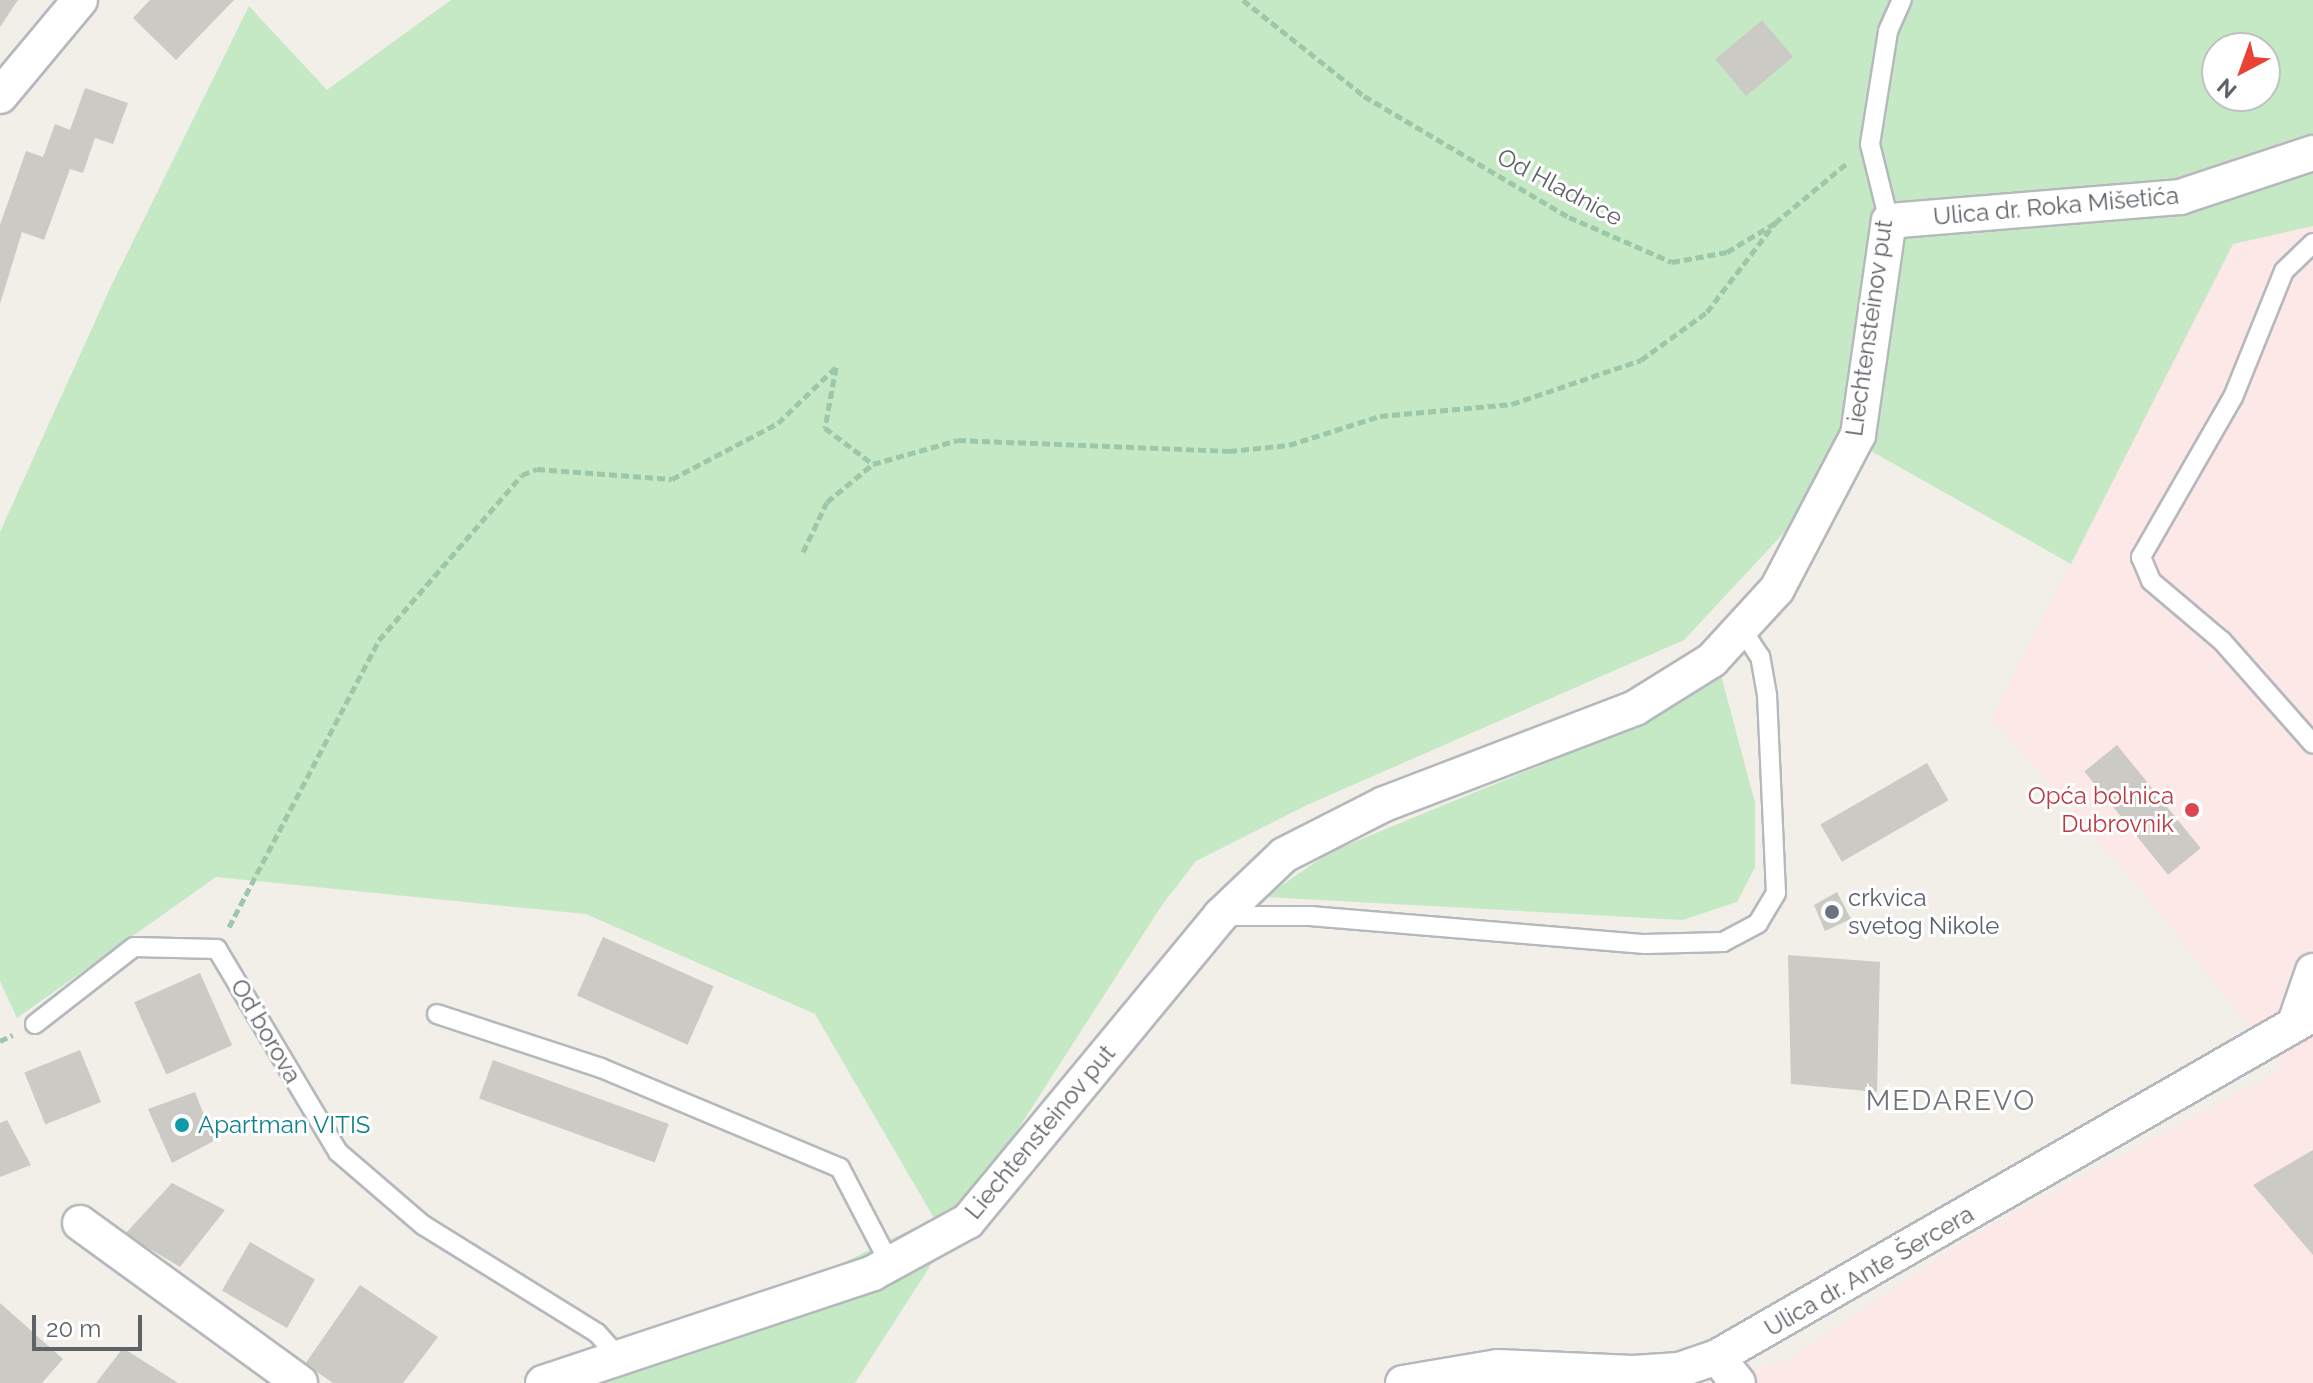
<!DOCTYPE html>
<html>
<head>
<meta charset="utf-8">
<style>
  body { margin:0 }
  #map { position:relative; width:2313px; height:1383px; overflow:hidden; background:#f1efe8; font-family:Raleway,sans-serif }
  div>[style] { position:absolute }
  .medical>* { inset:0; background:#fce8e6 }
  .green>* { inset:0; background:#c5e8c5 }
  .building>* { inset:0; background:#cccac5; transform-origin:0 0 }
  .path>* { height:5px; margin-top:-2.5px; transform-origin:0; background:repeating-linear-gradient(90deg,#9cc7a9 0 8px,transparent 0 12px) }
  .roads { filter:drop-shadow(2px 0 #b5b8bc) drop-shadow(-2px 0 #b5b8bc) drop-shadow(0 2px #b5b8bc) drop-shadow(0 -2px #b5b8bc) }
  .lane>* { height:18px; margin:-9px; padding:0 9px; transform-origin:9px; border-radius:9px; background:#fff }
  .street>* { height:34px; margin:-17px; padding:0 17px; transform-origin:17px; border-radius:17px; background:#fff }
  .dots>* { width:22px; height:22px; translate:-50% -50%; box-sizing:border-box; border:4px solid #fff; border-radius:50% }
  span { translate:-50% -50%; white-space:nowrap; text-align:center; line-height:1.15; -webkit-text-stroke:6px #fff; paint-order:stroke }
  .street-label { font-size:24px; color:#5f6368 }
  .health-label { font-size:24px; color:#be3a42 }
  .right { translate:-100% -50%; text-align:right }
  .worship-label { font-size:24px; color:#5b616d }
  .left { translate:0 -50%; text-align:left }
  .culture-label { font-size:24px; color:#0d838f }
  .quarter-label { font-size:28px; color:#70757a; letter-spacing:2px }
  .north { position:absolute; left:2201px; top:32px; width:80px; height:80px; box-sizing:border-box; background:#fff; border:2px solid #bfc1c3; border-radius:50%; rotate:221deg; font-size:22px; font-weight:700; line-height:32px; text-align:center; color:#5f6368 }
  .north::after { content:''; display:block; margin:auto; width:28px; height:36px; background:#ea4335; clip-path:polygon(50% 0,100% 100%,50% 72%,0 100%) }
  .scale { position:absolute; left:32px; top:1315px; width:110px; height:36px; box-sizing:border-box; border:4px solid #5f6368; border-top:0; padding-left:10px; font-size:24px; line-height:28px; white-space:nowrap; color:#5f6368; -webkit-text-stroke:6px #fff; paint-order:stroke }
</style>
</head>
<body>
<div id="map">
  <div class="medical">
    <i style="clip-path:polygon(2313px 226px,2313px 1383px,1715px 1383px,1790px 1359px,1972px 1236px,2282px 1069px,2151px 901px,1992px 718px,2233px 244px)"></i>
  </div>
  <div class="green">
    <i style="clip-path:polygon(evenodd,451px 0,2313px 0,2313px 226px,2233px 244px,2071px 564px,1864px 447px,1684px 640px,1307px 805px,1196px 861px,1162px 905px,855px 1383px,601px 1383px,934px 1218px,815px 1014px,586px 914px,216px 877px,17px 1018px,0 981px,0 532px,112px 284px,249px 6px,327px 90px,451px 0,2217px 48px,2265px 48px,2265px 96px,2217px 96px,2217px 48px)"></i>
    <i style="clip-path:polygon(1721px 675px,1755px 803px,1755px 867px,1737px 902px,1683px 920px,1265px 897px,1330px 852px,1629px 729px)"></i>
  </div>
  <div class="building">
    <i style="clip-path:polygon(0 0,18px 0,0 27px)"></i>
    <i style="clip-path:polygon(150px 0,234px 0,176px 60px,133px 18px)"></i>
    <i style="left:1762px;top:20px;width:48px;height:61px;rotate:50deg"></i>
    <i style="clip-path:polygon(85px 88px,128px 103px,113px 144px,95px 138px,83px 173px,70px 169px,44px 240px,22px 232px,0 304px,0 225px,26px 151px,43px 157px,55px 124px,70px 130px)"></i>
    <i style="left:2117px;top:745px;width:133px;height:42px;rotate:51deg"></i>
    <i style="left:1927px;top:763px;width:43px;height:123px;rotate:60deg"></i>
    <i style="clip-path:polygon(1837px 892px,1851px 919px,1825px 931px,1814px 905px)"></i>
    <i style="left:603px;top:937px;width:121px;height:64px;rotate:24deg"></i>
    <i style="clip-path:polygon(1788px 955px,1880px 962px,1877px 1092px,1791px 1084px)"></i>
    <i style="left:200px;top:973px;width:79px;height:72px;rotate:66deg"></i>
    <i style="left:80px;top:1050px;width:56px;height:60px;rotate:68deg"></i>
    <i style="left:493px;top:1060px;width:187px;height:41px;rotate:20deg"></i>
    <i style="clip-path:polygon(195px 1092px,214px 1141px,172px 1163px,148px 1109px)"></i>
    <i style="clip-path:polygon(7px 1120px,31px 1165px,0 1177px,0 1123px)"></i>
    <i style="clip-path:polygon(2313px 1150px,2313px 1255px,2253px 1185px)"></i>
    <i style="clip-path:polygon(172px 1183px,225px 1210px,180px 1267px,125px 1234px)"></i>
    <i style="left:250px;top:1242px;width:75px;height:56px;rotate:30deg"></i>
    <i style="clip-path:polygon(360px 1285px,438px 1337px,403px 1383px,333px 1383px,305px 1364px)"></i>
    <i style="clip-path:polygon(0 1303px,63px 1359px,42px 1383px,0 1383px)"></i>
    <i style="clip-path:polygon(123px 1348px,178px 1383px,96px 1383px)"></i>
  </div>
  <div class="path">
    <i style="left:1243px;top:0;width:154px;rotate:38.4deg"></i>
    <i style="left:1364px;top:96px;width:238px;rotate:30.6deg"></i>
    <i style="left:1569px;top:217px;width:112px;rotate:23.6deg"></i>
    <i style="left:1672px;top:262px;width:56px;rotate:-10.3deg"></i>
    <i style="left:1727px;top:252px;width:56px;rotate:-31.1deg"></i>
    <i style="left:1775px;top:223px;width:94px;rotate:-39.8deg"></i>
    <i style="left:803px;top:552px;width:55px;rotate:-64.4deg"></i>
    <i style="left:827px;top:502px;width:60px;rotate:-39.6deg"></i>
    <i style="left:229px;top:927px;width:324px;rotate:-62.4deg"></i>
    <i style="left:379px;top:640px;width:218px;rotate:-49.1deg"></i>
    <i style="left:522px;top:475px;width:16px;rotate:-22deg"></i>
    <i style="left:537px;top:469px;width:135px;rotate:4.2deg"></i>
    <i style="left:672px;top:479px;width:120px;rotate:-27.8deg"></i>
    <i style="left:778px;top:423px;width:81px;rotate:-44deg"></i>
    <i style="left:836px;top:367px;width:62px;rotate:100.2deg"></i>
    <i style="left:825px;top:428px;width:60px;rotate:36.9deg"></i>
    <i style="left:873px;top:464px;width:88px;rotate:-15.8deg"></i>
    <i style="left:958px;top:440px;width:271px;rotate:2.3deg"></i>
    <i style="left:1229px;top:451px;width:60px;rotate:-5.7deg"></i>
    <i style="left:1289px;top:445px;width:96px;rotate:-17.7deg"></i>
    <i style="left:1380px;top:416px;width:133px;rotate:-5.2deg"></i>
    <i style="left:1512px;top:404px;width:136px;rotate:-18.8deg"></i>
    <i style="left:1641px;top:360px;width:82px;rotate:-36deg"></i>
    <i style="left:1707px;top:312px;width:112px;rotate:-52.6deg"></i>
    <i style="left:0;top:1041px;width:14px;rotate:-25deg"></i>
  </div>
  <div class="roads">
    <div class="lane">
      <i style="left:1889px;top:221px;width:79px;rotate:-103.9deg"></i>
      <i style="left:1870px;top:144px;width:114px;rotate:-80.9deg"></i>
      <i style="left:1888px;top:31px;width:34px;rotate:-66deg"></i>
      <i style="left:2313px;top:243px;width:40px;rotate:136deg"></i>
      <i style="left:2284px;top:271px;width:136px;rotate:112deg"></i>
      <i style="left:2233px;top:397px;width:185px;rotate:119.9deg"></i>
      <i style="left:2141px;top:557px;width:26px;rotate:67deg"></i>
      <i style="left:2151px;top:581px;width:93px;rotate:40.2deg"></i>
      <i style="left:2222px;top:641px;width:137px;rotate:48.5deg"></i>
      <i style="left:1223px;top:916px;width:87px"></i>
      <i style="left:1310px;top:916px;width:336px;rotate:4.8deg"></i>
      <i style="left:1645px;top:944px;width:78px;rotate:-1.5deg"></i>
      <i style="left:1723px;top:942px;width:40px;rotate:-28deg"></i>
      <i style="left:1758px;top:923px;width:35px;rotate:-59deg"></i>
      <i style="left:1776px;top:893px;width:198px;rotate:-92.6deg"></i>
      <i style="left:1767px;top:695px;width:39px;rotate:-100deg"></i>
      <i style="left:1760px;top:657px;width:31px;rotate:-123deg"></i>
      <i style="left:437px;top:1014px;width:173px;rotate:18.2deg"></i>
      <i style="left:601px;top:1068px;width:259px;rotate:22.7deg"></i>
      <i style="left:840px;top:1168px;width:108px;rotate:62.5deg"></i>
      <i style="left:35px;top:1024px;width:125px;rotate:-37.9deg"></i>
      <i style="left:134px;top:947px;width:83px;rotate:1.4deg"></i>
      <i style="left:217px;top:949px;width:236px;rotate:59.2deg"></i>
      <i style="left:338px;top:1152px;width:112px;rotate:40.7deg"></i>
      <i style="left:423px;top:1225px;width:205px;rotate:31.8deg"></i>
      <i style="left:597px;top:1333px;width:38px;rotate:48deg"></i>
    </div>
    <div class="street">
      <i style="left:0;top:96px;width:125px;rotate:-50.2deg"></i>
      <i style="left:2295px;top:1023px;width:55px;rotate:-70.9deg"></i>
      <i style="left:80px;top:1223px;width:272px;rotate:36deg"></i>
      <i style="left:1717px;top:1357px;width:33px;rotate:51deg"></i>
      <i style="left:543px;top:1383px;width:348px;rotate:-18.4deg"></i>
      <i style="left:873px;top:1273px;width:108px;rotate:-28.7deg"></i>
      <i style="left:968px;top:1221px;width:396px;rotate:-50.4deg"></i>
      <i style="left:1220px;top:916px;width:88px;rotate:-43.6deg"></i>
      <i style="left:1284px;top:855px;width:112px;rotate:-27deg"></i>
      <i style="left:1384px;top:804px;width:269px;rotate:-20.9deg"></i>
      <i style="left:1635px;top:708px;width:91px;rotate:-31.9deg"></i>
      <i style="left:1712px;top:660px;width:96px;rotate:-47.5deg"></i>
      <i style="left:1777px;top:589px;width:174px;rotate:-62.3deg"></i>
      <i style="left:1858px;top:435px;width:216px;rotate:-81.8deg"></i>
      <i style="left:1889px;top:221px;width:292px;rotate:-4.7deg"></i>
      <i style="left:2180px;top:197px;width:140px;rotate:-18.3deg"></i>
      <i style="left:1403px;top:1383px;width:96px;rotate:-9.6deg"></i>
      <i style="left:1498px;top:1367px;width:135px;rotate:2.5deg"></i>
      <i style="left:1633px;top:1373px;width:46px;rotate:-3.7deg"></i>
      <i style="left:1679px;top:1370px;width:40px;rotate:-18.9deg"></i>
      <i style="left:1717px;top:1357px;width:688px;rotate:-29.92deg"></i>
    </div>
  </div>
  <div class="dots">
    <i style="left:2192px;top:810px;background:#e0444e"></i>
    <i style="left:1832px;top:912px;background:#6b7280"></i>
    <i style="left:182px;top:1125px;background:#0f9aa8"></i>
  </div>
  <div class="street-label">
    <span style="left:1560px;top:187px;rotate:28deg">Od Hladnice</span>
    <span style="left:2056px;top:206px;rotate:-5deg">Ulica dr. Roka Mišetića</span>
    <span style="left:1869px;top:328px;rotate:-82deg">Liechtensteinov put</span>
    <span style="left:266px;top:1031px;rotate:60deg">Od borova</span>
    <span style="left:1040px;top:1132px;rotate:-50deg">Liechtensteinov put</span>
    <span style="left:1869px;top:1271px;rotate:-30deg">Ulica dr. Ante Šercera</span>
  </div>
  <div class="health-label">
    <span class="right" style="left:2174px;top:810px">Opća bolnica<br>Dubrovnik</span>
  </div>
  <div class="worship-label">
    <span class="left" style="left:1848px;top:912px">crkvica<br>svetog Nikole</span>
  </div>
  <div class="culture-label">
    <span class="left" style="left:198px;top:1125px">Apartman VITIS</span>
  </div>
  <div class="quarter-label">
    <span style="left:1951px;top:1101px">MEDAREVO</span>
  </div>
  <div class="north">N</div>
  <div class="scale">20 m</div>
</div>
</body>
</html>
